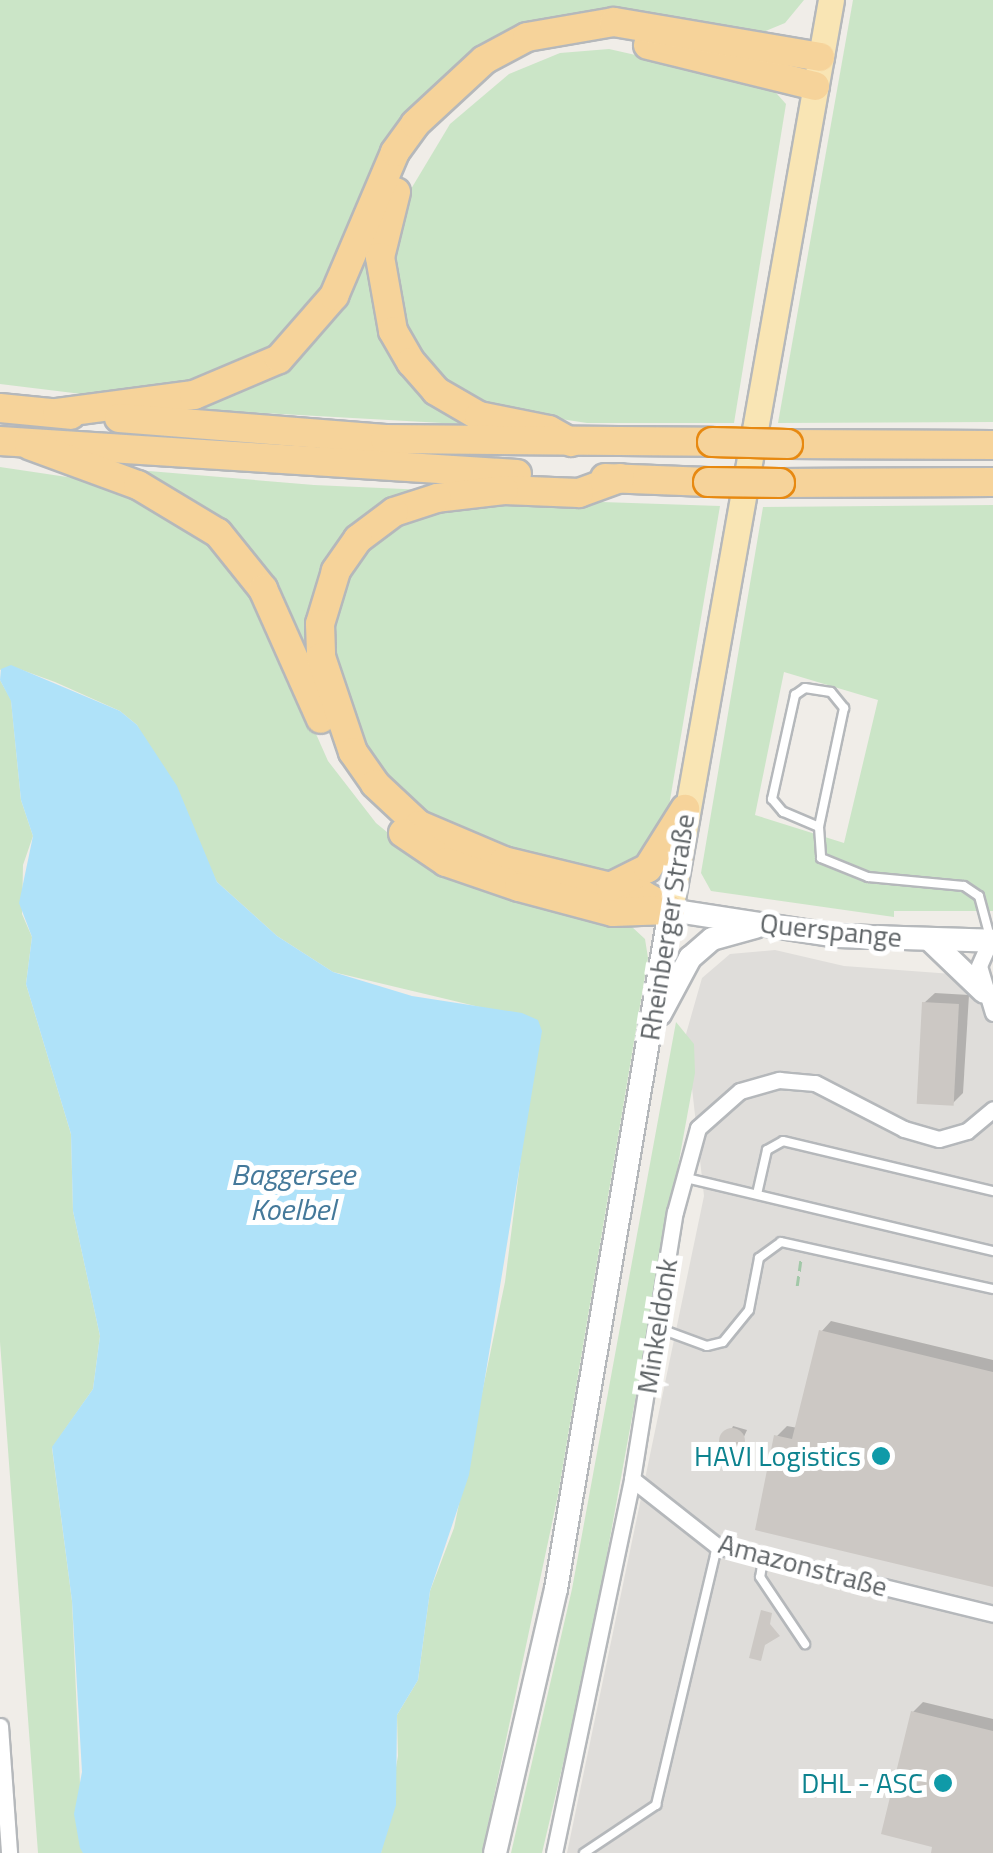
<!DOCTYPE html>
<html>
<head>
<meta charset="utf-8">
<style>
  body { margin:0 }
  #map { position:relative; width:993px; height:1853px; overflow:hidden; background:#f0ede8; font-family:"Titillium Web",sans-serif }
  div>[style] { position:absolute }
  .industrial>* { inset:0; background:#dfddda }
  .green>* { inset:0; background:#cbe5c7 }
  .water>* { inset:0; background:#afe2f9 }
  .shadow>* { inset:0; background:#0003 }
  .building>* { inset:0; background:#ccc8c4; transform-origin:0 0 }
  .round { border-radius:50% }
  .path>* { height:2.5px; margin-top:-1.25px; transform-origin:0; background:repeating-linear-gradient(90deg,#a2c8a8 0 10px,transparent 0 15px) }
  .roads { filter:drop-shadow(2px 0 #b5b8bb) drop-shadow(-2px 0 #b5b8bb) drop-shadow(0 2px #b5b8bb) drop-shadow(0 -2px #b5b8bb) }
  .lane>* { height:8px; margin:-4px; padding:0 4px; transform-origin:4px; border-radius:4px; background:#fff }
  .street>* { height:15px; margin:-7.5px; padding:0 7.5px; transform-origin:7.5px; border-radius:7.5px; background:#fff }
  .secondary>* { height:22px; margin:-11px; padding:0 11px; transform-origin:11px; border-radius:11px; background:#fff }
  .primary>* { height:25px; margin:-12.5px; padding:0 12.5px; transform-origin:12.5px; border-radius:12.5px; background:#f9e5b4 }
  .highway>* { height:28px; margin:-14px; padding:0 14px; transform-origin:14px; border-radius:14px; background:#f6d39a }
  .bridges { filter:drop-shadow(2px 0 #e78911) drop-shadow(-2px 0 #e78911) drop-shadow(0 2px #e78911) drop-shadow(0 -2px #e78911) }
  .highway-bridge>* { height:28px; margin:-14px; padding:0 14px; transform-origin:14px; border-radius:14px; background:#f6d39a }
  .dots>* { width:28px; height:28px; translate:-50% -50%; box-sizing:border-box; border:5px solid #fff; border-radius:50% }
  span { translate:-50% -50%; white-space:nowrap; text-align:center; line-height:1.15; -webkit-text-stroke:10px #fff; paint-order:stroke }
  .street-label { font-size:28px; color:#5f6467 }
  .culture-label { font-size:28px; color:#0d838f }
  .right { translate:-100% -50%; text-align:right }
  .water-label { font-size:30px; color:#45799a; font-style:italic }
</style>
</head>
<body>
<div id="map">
  <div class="industrial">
    <i style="clip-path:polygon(775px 950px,844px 966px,993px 977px,993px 1853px,567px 1853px,704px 1196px,686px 1034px,702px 978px,730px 954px)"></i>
  </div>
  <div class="green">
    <i style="clip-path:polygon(0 0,804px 0,785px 23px,761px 33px,577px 14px,542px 23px,466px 61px,401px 124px,337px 269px,295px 329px,215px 381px,98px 396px,0 384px)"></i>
    <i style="clip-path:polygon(853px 0,993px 0,993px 422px,778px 423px)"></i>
    <i style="clip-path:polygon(609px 49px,769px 85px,786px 104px,734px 423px,587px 423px,481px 407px,422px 360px,399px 312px,392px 264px,405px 199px,450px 124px,509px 74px,560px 53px)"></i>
    <i style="clip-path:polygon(372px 232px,378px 300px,478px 425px,194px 409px,263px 379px)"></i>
    <i style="clip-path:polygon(0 467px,94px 481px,201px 534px,251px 587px,328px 761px,376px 823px,410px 851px,514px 896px,631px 926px,645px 939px,648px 958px,558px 1495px,482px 1853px,381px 1853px,398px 1756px,397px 1715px,418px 1680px,430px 1591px,454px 1528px,505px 1282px,538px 1021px,333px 972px,277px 936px,217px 882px,137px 725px,120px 711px,55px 682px,11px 666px,0 670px)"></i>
    <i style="clip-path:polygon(125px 469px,314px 485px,426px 490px,343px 549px,322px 693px,280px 602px)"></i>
    <i style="clip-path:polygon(513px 499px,720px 506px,668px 812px,658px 844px,621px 876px,564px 871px,430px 819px,381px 773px,355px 732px,334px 672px,331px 626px,348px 575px,364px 551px,425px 512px)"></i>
    <i style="clip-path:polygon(evenodd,993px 505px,993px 911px,894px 911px,894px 917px,711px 891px,701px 873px,763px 507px,993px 505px,784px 672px,878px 700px,844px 843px,755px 815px,784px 672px)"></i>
    <i style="clip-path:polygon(0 680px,11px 700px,21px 800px,33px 836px,23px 865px,22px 914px,32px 937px,26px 984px,71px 1134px,73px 1211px,100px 1336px,93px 1389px,52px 1448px,72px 1601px,83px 1853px,38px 1853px,0 1342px)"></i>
    <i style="clip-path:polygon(676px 1022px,694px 1044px,695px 1073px,588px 1658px,542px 1853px,511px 1853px,572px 1589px)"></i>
  </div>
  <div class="water">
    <i style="clip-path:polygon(11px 665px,120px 711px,137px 725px,177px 786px,217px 882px,277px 936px,333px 972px,412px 996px,522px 1013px,538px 1020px,542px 1031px,469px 1475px,430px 1591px,418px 1680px,397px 1715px,396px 1805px,381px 1853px,83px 1853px,80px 1848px,74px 1814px,82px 1772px,72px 1601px,52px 1447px,93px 1389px,100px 1336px,73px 1211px,71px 1134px,26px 984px,32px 937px,19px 903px,33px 836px,21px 800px,11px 701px,0 680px,1px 669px)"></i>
  </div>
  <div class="shadow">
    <i style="clip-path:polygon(935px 993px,969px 995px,963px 1093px,953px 1103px,924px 1003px)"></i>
    <i style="clip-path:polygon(831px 1321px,993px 1360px,993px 1585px,777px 1436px,787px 1426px,798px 1428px,821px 1332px)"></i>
    <i style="clip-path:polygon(733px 1426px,747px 1430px,738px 1450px,724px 1446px)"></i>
    <i style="clip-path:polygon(923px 1702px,993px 1719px,993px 1853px,933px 1853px,913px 1712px)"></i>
  </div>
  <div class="building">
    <i style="left:922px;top:1002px;width:37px;height:102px;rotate:3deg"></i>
    <i style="clip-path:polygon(819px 1330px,993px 1372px,993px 1587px,755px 1530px,774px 1435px,792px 1439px)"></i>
    <i class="round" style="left:719px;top:1428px;width:26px;height:26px"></i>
    <i style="clip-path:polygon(761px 1610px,772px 1613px,770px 1624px,780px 1636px,765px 1645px,761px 1661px,749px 1658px)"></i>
    <i style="clip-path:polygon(911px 1711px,993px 1731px,993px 1853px,931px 1853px,932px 1847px,881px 1834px)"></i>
  </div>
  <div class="path">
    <i style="left:797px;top:1286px;width:28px;rotate:-82deg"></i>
  </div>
  <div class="roads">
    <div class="lane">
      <i style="left:819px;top:827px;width:39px;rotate:-157deg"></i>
      <i style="left:783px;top:812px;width:17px;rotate:-130deg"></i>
      <i style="left:772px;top:799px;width:107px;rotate:-77.5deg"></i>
      <i style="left:795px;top:695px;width:12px;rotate:-35deg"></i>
      <i style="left:805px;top:688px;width:26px;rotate:9deg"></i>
      <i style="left:831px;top:692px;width:21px;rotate:51deg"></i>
      <i style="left:844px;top:708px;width:122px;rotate:101.9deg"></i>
      <i style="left:819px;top:827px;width:31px;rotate:86deg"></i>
      <i style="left:821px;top:858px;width:51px;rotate:22deg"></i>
      <i style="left:868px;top:877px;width:96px;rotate:5.4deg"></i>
      <i style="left:964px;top:886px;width:18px;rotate:34deg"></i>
      <i style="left:979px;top:896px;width:42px;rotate:75deg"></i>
      <i style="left:682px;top:1177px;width:320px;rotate:13.4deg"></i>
      <i style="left:757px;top:1194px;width:45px;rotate:-77.2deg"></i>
      <i style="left:767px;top:1150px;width:18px;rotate:-29deg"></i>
      <i style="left:783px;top:1141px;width:216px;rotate:13.4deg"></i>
      <i style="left:658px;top:1328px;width:52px;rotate:20.2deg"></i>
      <i style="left:707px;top:1346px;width:16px;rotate:-14deg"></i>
      <i style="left:723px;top:1342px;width:41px;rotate:-50.9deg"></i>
      <i style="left:749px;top:1310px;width:53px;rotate:-79.1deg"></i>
      <i style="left:759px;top:1258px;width:27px;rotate:-36deg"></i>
      <i style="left:781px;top:1242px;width:217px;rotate:12.5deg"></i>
      <i style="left:763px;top:1559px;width:18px;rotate:99deg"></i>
      <i style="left:760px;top:1577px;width:81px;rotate:56.1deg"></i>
      <i style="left:584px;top:1853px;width:87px;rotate:-33.7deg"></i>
      <i style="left:656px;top:1805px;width:266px;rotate:-76.7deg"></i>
    </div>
    <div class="street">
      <i style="left:990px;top:941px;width:27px;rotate:114deg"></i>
      <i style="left:979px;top:966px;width:49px;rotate:73.4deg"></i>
      <i style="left:632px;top:1479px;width:108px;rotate:38.2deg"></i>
      <i style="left:717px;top:1546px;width:284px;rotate:13.8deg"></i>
      <i style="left:0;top:1726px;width:127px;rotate:85.9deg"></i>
      <i style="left:554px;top:1853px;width:382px;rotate:-78.2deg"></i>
      <i style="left:632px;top:1479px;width:270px;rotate:-80.9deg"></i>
      <i style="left:675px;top:1212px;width:87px;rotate:-74.7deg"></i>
      <i style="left:698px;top:1128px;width:56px;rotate:-41.4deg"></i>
      <i style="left:740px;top:1091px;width:41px;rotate:-15.8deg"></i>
      <i style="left:779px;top:1080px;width:36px;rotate:5deg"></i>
      <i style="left:815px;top:1083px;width:100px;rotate:27.3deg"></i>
      <i style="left:904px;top:1129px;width:36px;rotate:16deg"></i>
      <i style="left:939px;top:1139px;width:29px;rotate:-16deg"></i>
      <i style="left:967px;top:1131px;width:34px;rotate:-40deg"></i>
    </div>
    <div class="secondary">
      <i style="left:929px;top:939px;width:76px;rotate:43.9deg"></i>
      <i style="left:660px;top:1014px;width:64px;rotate:-61.8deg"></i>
      <i style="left:690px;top:958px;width:29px;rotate:-41deg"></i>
      <i style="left:712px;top:939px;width:45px;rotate:-15.6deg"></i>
      <i style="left:495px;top:1853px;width:271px;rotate:-77deg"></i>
      <i style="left:556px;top:1589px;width:689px;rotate:-80.47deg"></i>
      <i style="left:670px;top:910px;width:170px;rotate:8.8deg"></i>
      <i style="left:838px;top:936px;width:155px;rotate:1.8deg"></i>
    </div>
    <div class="primary">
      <i style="left:670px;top:910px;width:924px;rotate:-79.97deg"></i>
    </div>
    <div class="highway">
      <i style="left:648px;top:45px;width:172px;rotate:13.8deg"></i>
      <i style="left:396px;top:192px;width:67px;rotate:103.8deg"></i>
      <i style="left:380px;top:257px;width:75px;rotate:80deg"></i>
      <i style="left:393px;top:331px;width:36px;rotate:60deg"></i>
      <i style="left:411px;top:362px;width:38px;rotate:49deg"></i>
      <i style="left:436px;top:391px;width:50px;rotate:30.2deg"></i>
      <i style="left:479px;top:416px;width:71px;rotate:11.3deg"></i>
      <i style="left:549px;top:430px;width:25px;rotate:29deg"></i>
      <i style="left:0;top:408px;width:71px;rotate:5.6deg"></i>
      <i style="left:57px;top:413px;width:138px;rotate:-7.5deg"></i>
      <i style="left:194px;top:395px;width:92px;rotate:-23deg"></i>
      <i style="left:279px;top:359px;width:84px;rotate:-48.9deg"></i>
      <i style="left:334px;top:296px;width:156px;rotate:-67deg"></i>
      <i style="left:395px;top:152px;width:34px;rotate:-54deg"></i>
      <i style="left:415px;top:124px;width:94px;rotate:-42.8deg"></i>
      <i style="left:484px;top:60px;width:49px;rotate:-28.1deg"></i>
      <i style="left:527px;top:37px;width:88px;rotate:-9.8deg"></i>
      <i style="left:614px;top:22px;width:209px;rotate:9.6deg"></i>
      <i style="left:119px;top:418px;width:267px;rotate:4.5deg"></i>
      <i style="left:385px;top:439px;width:327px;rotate:0.5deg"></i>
      <i style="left:0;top:441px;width:518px;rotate:3.65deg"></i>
      <i style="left:788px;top:444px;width:205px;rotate:0.3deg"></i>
      <i style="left:29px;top:445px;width:116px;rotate:20.2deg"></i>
      <i style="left:138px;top:485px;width:93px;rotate:31deg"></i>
      <i style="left:218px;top:533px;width:72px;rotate:51.2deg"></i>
      <i style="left:263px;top:589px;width:142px;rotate:66deg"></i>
      <i style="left:605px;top:478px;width:103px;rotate:2.2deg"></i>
      <i style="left:620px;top:478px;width:44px;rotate:159.9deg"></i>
      <i style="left:579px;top:493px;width:75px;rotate:-177.7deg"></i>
      <i style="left:504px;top:490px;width:67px;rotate:173.2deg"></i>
      <i style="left:437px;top:498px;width:45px;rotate:162deg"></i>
      <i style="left:394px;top:512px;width:45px;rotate:143.1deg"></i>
      <i style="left:358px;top:539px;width:39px;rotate:125deg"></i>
      <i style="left:336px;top:571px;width:55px;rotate:106.8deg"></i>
      <i style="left:320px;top:624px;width:33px;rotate:88deg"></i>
      <i style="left:321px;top:657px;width:100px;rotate:71.4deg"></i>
      <i style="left:353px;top:752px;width:39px;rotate:55deg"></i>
      <i style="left:375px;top:784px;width:60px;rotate:43deg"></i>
      <i style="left:419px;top:825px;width:92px;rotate:23deg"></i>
      <i style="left:504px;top:861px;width:143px;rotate:13.7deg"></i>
      <i style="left:643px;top:895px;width:31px;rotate:29deg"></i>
      <i style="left:780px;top:483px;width:213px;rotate:-0.3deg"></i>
      <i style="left:403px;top:833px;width:52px;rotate:34deg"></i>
      <i style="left:446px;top:862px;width:77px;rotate:18.9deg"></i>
      <i style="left:519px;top:887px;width:97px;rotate:14.9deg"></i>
      <i style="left:613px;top:912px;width:57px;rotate:-2deg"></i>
      <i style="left:610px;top:887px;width:42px;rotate:-26.6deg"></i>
      <i style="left:648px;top:868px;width:70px;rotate:-57.9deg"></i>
    </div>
  </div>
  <div class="bridges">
    <div class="highway-bridge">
      <i style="left:712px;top:442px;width:76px;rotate:1.5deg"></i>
      <i style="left:708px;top:482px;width:72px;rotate:0.8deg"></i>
    </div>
  </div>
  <div class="dots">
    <i style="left:881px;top:1456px;background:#0f9aa8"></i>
    <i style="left:943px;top:1783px;background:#0f9aa8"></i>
  </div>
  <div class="street-label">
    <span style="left:667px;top:927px;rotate:-81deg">Rheinberger Straße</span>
    <span style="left:831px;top:930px;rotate:6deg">Querspange</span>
    <span style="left:657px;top:1326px;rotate:-81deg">Minkeldonk</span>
    <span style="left:803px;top:1565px;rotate:15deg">Amazonstraße</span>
  </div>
  <div class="culture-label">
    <span class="right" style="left:861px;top:1456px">HAVI Logistics</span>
    <span class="right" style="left:923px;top:1783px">DHL - ASC</span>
  </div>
  <div class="water-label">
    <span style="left:293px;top:1191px">Baggersee<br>Koelbel</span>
  </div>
</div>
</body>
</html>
